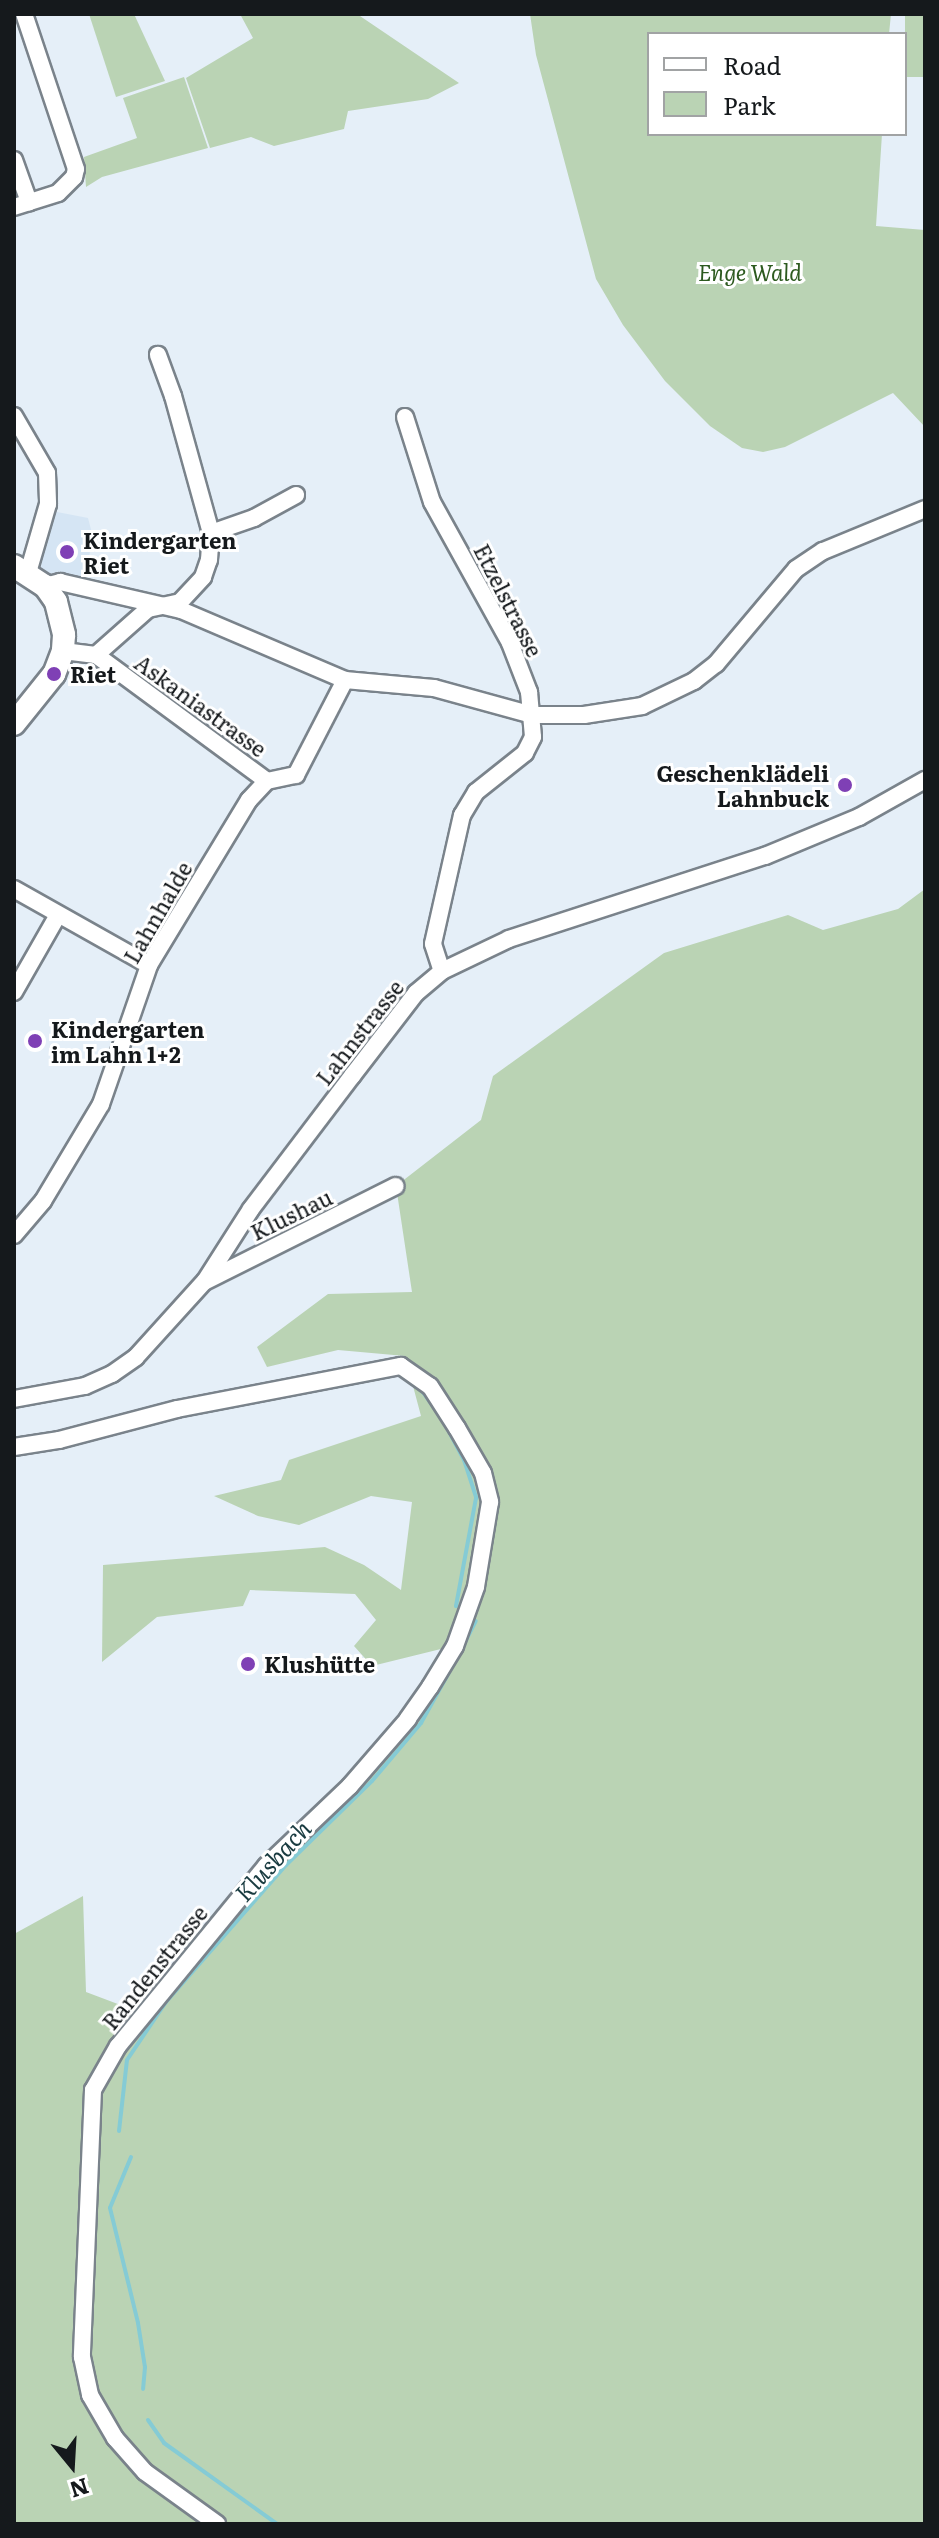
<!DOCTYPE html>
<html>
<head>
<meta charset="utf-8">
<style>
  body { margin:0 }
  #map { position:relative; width:939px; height:2538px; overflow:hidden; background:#e5eff8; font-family:Literata,serif }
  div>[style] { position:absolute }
  .built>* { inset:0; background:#d5e5f4 }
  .green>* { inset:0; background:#bad3b4; transform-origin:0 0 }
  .stream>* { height:4px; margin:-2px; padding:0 2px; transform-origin:2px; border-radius:2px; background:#85cbd5 }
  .roads { filter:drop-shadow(2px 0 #7a838b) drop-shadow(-2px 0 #7a838b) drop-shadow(0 2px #7a838b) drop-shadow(0 -2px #7a838b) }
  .street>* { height:16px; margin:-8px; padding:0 8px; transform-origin:8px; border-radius:8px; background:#fff }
  .secondary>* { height:22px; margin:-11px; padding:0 11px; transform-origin:11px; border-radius:11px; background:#fff }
  .dots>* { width:22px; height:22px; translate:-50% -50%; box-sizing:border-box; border:4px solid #fff; border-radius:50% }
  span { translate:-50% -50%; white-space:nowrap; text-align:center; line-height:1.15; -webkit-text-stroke:6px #fff; paint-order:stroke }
  .park-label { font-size:22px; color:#2d5a1f; font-style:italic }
  .poi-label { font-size:22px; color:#15191c; font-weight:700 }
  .left { translate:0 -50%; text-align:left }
  .right { translate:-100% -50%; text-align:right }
  .street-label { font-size:22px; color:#15191c }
  .water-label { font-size:24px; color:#193b40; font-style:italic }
  .frame { position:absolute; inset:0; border:16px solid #15191c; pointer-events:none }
  .legend { position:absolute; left:647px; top:32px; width:260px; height:104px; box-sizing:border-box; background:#fff; border:2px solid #a1a3a4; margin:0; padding:10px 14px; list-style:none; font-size:24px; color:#15191c }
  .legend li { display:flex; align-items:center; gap:16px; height:40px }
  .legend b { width:40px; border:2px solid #a1a3a4 }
  .north { position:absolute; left:32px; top:2426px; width:80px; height:80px; -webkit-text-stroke:6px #fff; paint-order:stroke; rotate:162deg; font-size:22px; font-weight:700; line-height:32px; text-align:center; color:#15191c }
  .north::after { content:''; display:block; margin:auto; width:28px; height:36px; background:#15191c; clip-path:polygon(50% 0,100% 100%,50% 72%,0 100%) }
</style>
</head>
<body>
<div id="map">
  <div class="built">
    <i style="clip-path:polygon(52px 511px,88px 518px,93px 537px,84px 581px,51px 574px,41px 567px)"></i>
  </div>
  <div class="green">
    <i style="clip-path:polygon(89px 14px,134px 14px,165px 81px,116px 97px)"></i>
    <i style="clip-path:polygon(240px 14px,357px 14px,459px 83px,428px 99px,348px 111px,344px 129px,274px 146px,251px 137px,210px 148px,186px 78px,253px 38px)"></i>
    <i style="clip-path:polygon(530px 14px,891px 14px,889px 34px,649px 34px,649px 134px,882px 134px,876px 226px,925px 230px,925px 427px,893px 393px,785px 447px,763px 452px,742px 448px,710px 426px,665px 381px,623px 325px,596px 279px,536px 55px)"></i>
    <i style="left:905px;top:14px;width:20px;height:63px"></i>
    <i style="clip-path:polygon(184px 77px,208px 148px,102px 177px,86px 187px,84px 157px,137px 138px,123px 98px)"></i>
    <i style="clip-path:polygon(925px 889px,925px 2524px,14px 2524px,14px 1934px,83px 1896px,86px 1992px,147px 2015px,223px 1917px,350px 1786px,453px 1646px,372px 1666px,354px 1646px,376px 1620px,355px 1594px,250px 1590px,243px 1606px,157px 1617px,102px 1662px,103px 1565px,325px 1547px,364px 1565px,401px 1590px,412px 1502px,371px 1496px,299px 1525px,258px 1516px,214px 1496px,281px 1480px,289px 1460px,421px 1416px,405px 1356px,338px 1350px,267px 1367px,257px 1347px,328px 1294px,412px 1292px,396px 1186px,481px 1120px,493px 1076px,664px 953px,788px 915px,823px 930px,898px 909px)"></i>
  </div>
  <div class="stream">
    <i style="left:410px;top:1382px;width:16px;rotate:38deg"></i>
    <i style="left:423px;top:1392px;width:39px;rotate:55deg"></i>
    <i style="left:445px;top:1424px;width:41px;rotate:62.2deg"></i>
    <i style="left:464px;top:1460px;width:40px;rotate:72deg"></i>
    <i style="left:476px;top:1498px;width:110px;rotate:100.5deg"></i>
    <i style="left:463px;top:1646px;width:28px;rotate:-63deg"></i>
    <i style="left:119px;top:2131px;width:71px;rotate:-83.6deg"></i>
    <i style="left:127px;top:2060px;width:70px;rotate:-56.1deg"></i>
    <i style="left:166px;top:2002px;width:182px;rotate:-48.8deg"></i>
    <i style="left:286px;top:1865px;width:120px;rotate:-44.3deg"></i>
    <i style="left:372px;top:1781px;width:76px;rotate:-49.8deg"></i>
    <i style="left:421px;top:1723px;width:66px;rotate:-61.1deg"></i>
    <i style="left:131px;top:2157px;width:55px;rotate:112.4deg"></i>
    <i style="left:110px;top:2208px;width:118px;rotate:76.3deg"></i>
    <i style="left:138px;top:2323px;width:45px;rotate:81deg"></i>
    <i style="left:145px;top:2367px;width:22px;rotate:95deg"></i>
    <i style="left:148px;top:2420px;width:28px;rotate:55deg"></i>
    <i style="left:164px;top:2443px;width:139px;rotate:35.6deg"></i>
  </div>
  <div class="roads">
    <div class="street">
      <i style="left:14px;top:160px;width:45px;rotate:70.3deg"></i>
      <i style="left:14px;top:207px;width:46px;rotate:-17.7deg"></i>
      <i style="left:58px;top:193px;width:23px;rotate:-45deg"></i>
      <i style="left:74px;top:177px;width:8px;rotate:-76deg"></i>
      <i style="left:76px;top:169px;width:163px;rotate:-108.5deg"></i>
      <i style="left:14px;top:416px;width:66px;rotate:59.9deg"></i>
      <i style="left:47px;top:473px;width:31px;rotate:88deg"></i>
      <i style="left:48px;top:504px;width:72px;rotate:106.2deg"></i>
      <i style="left:405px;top:417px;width:89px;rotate:72.4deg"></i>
      <i style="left:432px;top:502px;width:161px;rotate:61deg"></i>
      <i style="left:510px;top:643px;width:53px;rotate:68.8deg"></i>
      <i style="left:529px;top:692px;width:45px;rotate:84.9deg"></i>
      <i style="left:533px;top:737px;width:18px;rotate:117deg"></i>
      <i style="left:525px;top:753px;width:63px;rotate:141.5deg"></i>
      <i style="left:476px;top:792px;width:27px;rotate:121deg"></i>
      <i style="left:462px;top:815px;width:132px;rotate:102.7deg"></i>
      <i style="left:433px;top:944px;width:28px;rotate:72deg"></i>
      <i style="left:211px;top:533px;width:46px;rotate:-19.2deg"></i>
      <i style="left:254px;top:518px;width:48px;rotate:-28.7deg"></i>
      <i style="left:45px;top:586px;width:16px;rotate:-15deg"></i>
      <i style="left:60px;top:582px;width:124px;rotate:13deg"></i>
      <i style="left:181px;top:610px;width:178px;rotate:23.1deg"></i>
      <i style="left:345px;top:680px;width:89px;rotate:5.1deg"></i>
      <i style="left:434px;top:688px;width:102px;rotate:15.4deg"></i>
      <i style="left:532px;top:715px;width:52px"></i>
      <i style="left:584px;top:715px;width:59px;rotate:-8.8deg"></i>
      <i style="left:642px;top:706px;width:58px;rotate:-25.7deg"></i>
      <i style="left:694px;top:681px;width:28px;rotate:-38deg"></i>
      <i style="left:716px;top:664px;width:124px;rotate:-49.9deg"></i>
      <i style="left:796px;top:569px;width:32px;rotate:-34deg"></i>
      <i style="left:823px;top:551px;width:110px;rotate:-22.4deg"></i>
      <i style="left:63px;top:651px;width:33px;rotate:7deg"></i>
      <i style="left:96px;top:655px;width:212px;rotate:36.4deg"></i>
      <i style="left:96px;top:655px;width:69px;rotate:-41.5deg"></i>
      <i style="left:148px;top:609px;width:33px;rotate:-12deg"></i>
      <i style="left:180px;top:602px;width:34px;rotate:-47deg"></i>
      <i style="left:203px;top:577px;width:18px;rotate:-71deg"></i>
      <i style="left:209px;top:560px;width:27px;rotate:-86deg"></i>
      <i style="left:211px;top:533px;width:142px;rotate:-105.5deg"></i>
      <i style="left:173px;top:396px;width:44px;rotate:-110.1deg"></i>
      <i style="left:14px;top:889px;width:155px;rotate:29.4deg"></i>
      <i style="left:14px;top:992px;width:89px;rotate:-60.3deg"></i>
      <i style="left:14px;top:1235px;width:45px;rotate:-49.5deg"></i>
      <i style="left:43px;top:1201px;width:113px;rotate:-59.1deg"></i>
      <i style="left:101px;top:1104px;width:147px;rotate:-70.9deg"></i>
      <i style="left:149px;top:965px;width:193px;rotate:-58.8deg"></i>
      <i style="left:249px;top:800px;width:26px;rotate:-47deg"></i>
      <i style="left:267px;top:781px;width:30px;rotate:-12deg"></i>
      <i style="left:296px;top:775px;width:107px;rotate:-62.7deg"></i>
      <i style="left:206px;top:1281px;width:212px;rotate:-26.6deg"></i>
      <i style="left:14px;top:1399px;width:72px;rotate:-10.4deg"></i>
      <i style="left:85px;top:1386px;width:30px;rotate:-24deg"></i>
      <i style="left:112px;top:1374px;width:29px;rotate:-35deg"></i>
      <i style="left:136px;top:1357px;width:103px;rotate:-47.8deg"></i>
      <i style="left:205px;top:1281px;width:85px;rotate:-57.4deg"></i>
      <i style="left:251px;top:1209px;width:167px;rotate:-52.8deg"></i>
      <i style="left:352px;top:1076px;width:105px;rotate:-52.4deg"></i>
      <i style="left:416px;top:993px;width:34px;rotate:-40deg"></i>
      <i style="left:442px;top:971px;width:74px;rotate:-25.5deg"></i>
      <i style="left:509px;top:939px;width:269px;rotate:-18deg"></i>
      <i style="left:765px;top:856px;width:102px;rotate:-22.5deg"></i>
      <i style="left:859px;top:817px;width:76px;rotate:-29.3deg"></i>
      <i style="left:14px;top:1447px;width:46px;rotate:-8.8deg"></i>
      <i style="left:59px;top:1440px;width:122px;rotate:-14.7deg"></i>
      <i style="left:177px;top:1409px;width:228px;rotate:-10.9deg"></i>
      <i style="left:401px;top:1366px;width:35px;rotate:35deg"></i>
      <i style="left:430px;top:1386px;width:50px;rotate:57.3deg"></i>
      <i style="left:457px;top:1428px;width:52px;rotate:60deg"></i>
      <i style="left:483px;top:1473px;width:30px;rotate:76deg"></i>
      <i style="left:490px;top:1502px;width:86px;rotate:99.4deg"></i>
      <i style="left:476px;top:1587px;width:63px;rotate:109.6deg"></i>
      <i style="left:455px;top:1646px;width:48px;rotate:121.4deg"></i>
      <i style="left:430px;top:1687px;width:39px;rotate:125deg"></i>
      <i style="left:408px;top:1719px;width:89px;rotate:130.9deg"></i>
      <i style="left:350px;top:1786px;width:116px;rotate:136.4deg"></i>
      <i style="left:266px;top:1866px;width:233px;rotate:129.4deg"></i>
      <i style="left:118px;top:2046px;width:51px;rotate:119.6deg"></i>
      <i style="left:93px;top:2090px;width:267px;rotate:92.4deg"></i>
      <i style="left:82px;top:2357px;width:39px;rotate:78deg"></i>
      <i style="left:90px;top:2395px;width:50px;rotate:59.8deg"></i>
      <i style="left:115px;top:2438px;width:45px;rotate:48.6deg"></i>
      <i style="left:145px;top:2472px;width:89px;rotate:35.8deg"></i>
    </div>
    <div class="secondary">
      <i style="left:14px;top:566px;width:37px;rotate:33deg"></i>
      <i style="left:45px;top:586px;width:19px;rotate:55deg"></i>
      <i style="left:56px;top:602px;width:34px;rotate:76deg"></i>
      <i style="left:64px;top:635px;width:16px;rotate:94deg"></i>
      <i style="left:63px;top:651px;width:25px;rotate:111deg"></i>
      <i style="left:54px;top:674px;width:64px;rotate:128.7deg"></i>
    </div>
  </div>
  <div class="dots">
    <i style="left:67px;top:552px;background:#7f40b5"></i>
    <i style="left:54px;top:674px;background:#7f40b5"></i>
    <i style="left:845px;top:785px;background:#7f40b5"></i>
    <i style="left:35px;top:1041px;background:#7f40b5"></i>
    <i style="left:248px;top:1664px;background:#7f40b5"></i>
  </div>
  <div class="park-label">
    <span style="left:750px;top:272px">Enge Wald</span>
  </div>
  <div class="poi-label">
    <span class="left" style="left:83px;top:552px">Kindergarten<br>Riet</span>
    <span class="left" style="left:70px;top:674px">Riet</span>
    <span class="right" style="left:829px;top:785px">Geschenklädeli<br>Lahnbuck</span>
    <span class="left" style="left:51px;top:1041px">Kindergarten<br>im Lahn 1+2</span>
    <span class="left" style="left:264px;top:1664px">Klushütte</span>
  </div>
  <div class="street-label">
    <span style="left:509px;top:600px;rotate:63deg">Etzelstrasse</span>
    <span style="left:201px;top:705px;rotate:36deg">Askaniastrasse</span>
    <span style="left:157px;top:912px;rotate:-60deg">Lahnhalde</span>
    <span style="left:359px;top:1032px;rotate:-52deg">Lahnstrasse</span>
    <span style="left:291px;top:1214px;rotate:-26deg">Klushau</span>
    <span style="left:154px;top:1967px;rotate:-51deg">Randenstrasse</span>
  </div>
  <div class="water-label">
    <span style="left:272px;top:1860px;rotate:-48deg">Klusbach</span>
  </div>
  <div class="frame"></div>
  <ul class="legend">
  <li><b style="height:10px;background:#fff"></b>Road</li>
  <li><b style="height:22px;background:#bad3b4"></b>Park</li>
  </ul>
  <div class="north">N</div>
</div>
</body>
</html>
